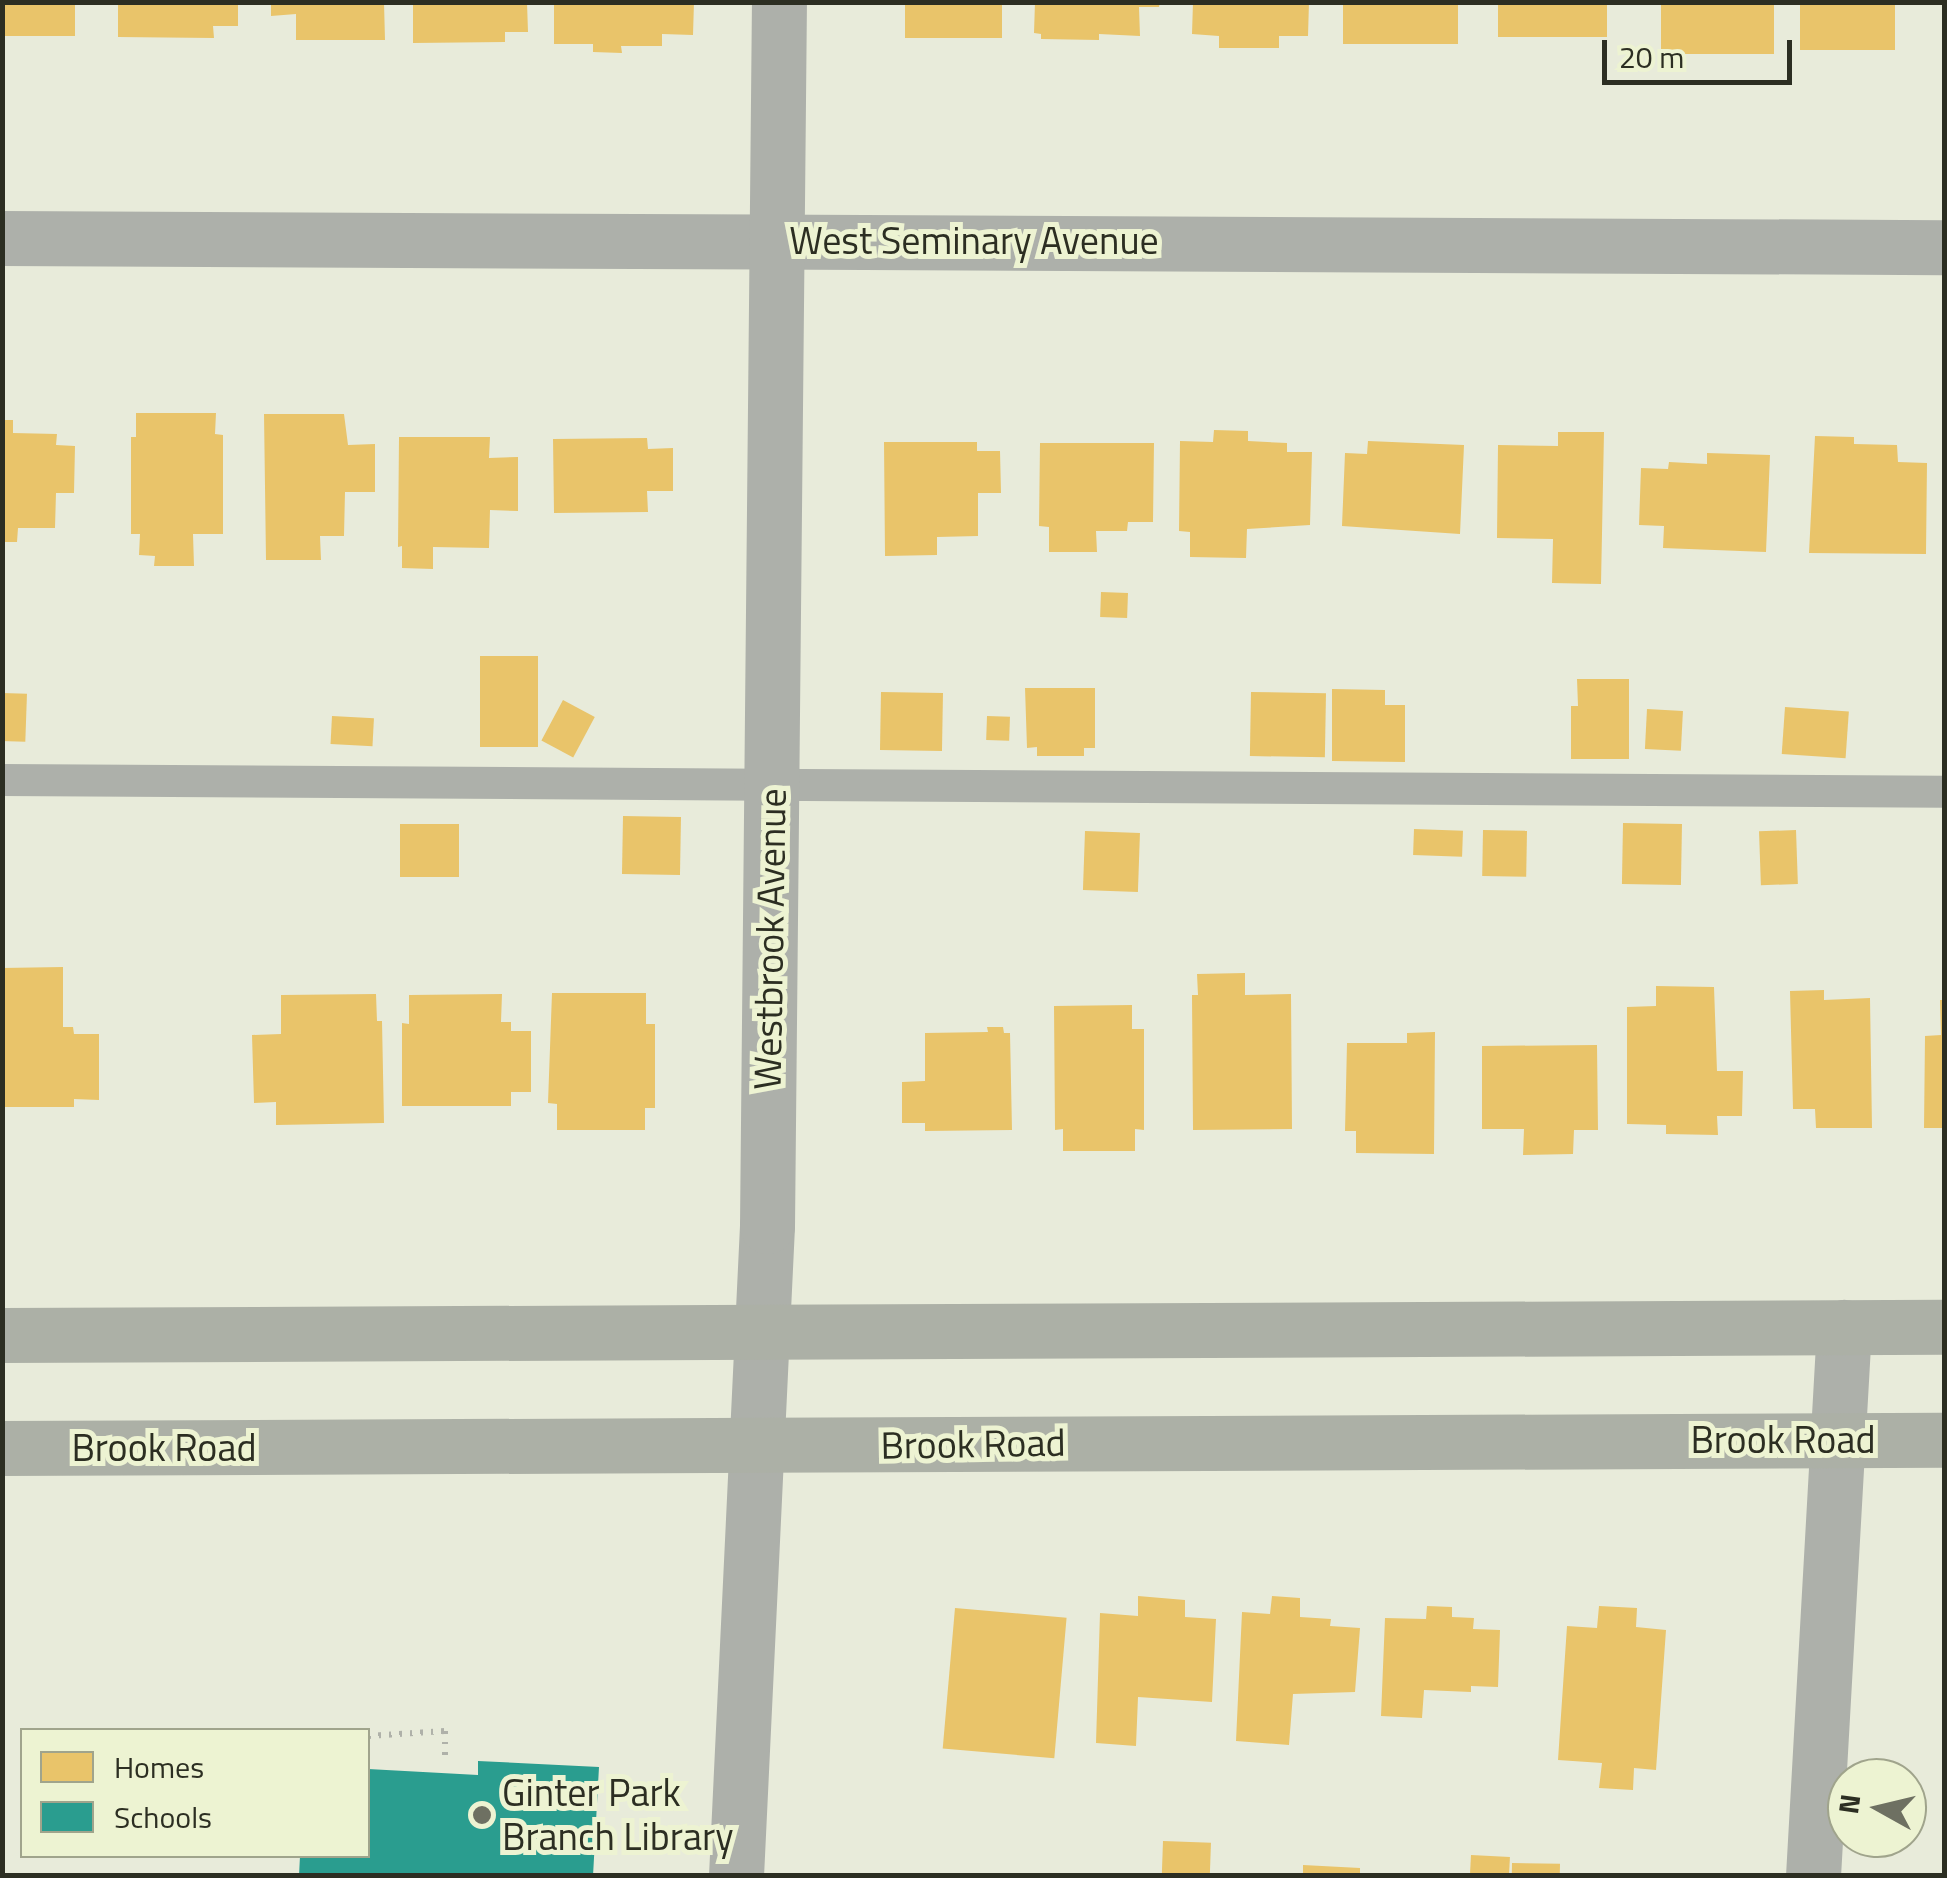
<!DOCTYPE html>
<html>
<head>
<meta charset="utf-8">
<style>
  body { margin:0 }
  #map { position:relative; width:1947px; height:1878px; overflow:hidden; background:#e8ebda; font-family:"Titillium Web",sans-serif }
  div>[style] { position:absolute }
  .homes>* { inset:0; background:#e9c46a; transform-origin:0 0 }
  .schools>* { inset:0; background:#2a9d8f }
  .path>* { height:6px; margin-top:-3px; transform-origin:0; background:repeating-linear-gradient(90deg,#afb1a9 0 2.5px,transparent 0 10.5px) }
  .service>* { height:32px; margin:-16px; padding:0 16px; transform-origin:16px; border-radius:16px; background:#adb0aa }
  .minor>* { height:55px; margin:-27.5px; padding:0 27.5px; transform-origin:27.5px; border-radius:27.5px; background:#adb0aa }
  .tertiary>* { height:55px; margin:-27.5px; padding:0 27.5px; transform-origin:27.5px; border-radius:27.5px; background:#adb0aa }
  .secondary>* { height:55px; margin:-27.5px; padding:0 27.5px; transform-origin:27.5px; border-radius:27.5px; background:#acb0a6 }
  .dots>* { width:28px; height:28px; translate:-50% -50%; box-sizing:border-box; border:5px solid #edf3d2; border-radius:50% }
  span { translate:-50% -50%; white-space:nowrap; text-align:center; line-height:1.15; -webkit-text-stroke:10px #edf3d2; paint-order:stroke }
  .street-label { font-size:38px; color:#2c2e22 }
  .poi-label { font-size:38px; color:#2c2e22 }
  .left { translate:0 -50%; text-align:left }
  .frame { position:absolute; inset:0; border:5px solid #2c2e22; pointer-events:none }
  .legend { position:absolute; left:20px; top:1728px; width:350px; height:130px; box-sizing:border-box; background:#edf3d2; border:2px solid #a0a48c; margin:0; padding:12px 18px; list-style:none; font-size:30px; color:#2c2e22 }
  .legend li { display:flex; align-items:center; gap:20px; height:50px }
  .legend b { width:50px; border:2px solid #a0a48c }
  .north { position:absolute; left:1827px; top:1758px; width:100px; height:100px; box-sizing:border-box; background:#edf3d2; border:2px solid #a0a48c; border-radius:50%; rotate:278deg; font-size:28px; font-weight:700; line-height:40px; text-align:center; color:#2c2e22 }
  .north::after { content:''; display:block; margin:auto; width:35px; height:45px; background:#6e7062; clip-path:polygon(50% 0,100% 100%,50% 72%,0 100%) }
  .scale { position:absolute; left:1602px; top:40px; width:190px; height:45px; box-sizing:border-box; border:5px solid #2c2e22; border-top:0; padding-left:12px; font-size:30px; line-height:35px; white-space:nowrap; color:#2c2e22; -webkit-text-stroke:8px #edf3d2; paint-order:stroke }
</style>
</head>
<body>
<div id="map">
  <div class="homes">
    <i style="left:2px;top:2px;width:73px;height:34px"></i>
    <i style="clip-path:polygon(118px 2px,238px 2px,238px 26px,213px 26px,214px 38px,118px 37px)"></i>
    <i style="clip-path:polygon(271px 2px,384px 2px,385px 40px,296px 40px,296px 14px,271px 16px)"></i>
    <i style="clip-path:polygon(413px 2px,527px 2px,528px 32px,505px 32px,505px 42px,413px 43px)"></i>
    <i style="clip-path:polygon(554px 2px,694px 2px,693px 35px,662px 34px,662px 46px,621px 46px,622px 53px,593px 52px,593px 44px,554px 44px)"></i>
    <i style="left:905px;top:2px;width:97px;height:36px"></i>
    <i style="clip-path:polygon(1035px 2px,1160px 2px,1159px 7px,1139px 7px,1140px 36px,1099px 34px,1099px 40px,1041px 39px,1041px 34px,1034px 33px)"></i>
    <i style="clip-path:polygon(1193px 2px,1309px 2px,1308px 36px,1279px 36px,1279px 48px,1219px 48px,1219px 36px,1192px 34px)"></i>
    <i style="left:1343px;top:2px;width:115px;height:42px"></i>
    <i style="left:1498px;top:2px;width:109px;height:35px"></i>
    <i style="left:1661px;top:2px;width:113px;height:52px"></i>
    <i style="left:1800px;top:2px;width:95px;height:48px"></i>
    <i style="clip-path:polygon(136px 413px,216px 413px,215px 434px,223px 435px,223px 534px,193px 534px,194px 566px,154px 566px,155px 556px,139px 555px,140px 534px,131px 534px,131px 437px,136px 437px)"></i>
    <i style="clip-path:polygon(264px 414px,344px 414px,348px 445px,375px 444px,375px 492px,345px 492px,344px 536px,320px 536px,321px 560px,266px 560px)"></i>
    <i style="clip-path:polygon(2px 420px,13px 420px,13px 433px,57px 434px,56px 445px,75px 446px,74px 493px,56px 493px,55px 528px,18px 528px,17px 542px,2px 542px)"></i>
    <i style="clip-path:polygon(1214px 430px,1248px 431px,1248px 441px,1287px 443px,1287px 452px,1312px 452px,1310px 525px,1247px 529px,1246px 558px,1190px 557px,1190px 532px,1179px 531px,1180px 441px,1213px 442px)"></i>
    <i style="clip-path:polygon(1558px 432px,1604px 432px,1601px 584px,1552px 583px,1553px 539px,1497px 538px,1498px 445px,1558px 446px)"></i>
    <i style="clip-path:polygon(1815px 436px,1854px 437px,1854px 444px,1897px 445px,1898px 462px,1927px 463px,1926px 554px,1809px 553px)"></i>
    <i style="clip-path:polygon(399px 437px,490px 437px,489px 458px,518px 457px,518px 511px,490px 510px,489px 548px,433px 547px,433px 569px,402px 568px,402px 546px,398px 547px)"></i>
    <i style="clip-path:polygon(647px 438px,648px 449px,673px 448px,673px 491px,647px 491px,648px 512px,554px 513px,553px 439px)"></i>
    <i style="clip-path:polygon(1368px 441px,1464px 445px,1460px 534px,1342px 526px,1345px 453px,1367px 454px)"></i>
    <i style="clip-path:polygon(884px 442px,977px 442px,977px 451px,1000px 451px,1001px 493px,978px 493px,978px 536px,937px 537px,937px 555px,885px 556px)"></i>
    <i style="clip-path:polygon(1040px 443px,1154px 443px,1153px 522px,1128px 522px,1127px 531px,1096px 531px,1097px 552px,1049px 552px,1049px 527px,1039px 526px)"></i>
    <i style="clip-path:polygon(1707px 453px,1770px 455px,1766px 552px,1663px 548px,1664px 526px,1639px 525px,1641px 468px,1668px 469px,1669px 462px,1707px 464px)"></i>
    <i style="left:1101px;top:592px;width:27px;height:25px;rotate:2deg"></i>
    <i style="left:480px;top:656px;width:58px;height:91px"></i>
    <i style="clip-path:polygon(1577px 679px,1629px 679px,1629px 759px,1571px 759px,1571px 706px,1578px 706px)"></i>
    <i style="clip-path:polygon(1025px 688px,1095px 688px,1095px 748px,1084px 748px,1084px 756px,1037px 756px,1037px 747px,1027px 748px)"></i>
    <i style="clip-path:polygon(1332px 689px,1385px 690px,1385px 705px,1405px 705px,1405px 762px,1332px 761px)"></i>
    <i style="left:881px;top:692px;width:62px;height:58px;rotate:1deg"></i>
    <i style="left:1251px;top:692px;width:75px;height:64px;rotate:1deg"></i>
    <i style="left:2px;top:693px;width:25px;height:48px;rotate:2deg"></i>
    <i style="left:563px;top:700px;width:36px;height:46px;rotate:28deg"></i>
    <i style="left:1785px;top:707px;width:64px;height:47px;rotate:4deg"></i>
    <i style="left:1647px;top:709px;width:36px;height:40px;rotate:3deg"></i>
    <i style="left:332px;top:716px;width:42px;height:28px;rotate:3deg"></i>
    <i style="left:987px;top:716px;width:23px;height:24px;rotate:2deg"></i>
    <i style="left:623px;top:816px;width:58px;height:58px;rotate:1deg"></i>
    <i style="left:1623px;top:823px;width:59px;height:61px;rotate:1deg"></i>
    <i style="left:400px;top:824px;width:59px;height:53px"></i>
    <i style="left:1414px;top:829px;width:49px;height:26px;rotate:2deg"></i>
    <i style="left:1483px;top:830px;width:44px;height:46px;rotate:1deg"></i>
    <i style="left:1796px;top:830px;width:54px;height:37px;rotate:88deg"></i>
    <i style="left:1085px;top:831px;width:55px;height:59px;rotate:2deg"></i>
    <i style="clip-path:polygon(63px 967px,63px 1027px,73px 1027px,74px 1034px,99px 1034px,99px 1100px,74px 1099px,74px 1107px,2px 1107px,2px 968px)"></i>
    <i style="clip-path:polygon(1245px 973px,1245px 995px,1291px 994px,1292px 1129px,1193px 1130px,1192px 995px,1198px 995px,1197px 974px)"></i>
    <i style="clip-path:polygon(1656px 986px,1714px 987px,1717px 1071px,1743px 1071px,1742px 1116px,1717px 1116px,1718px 1135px,1666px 1134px,1666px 1125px,1627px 1124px,1627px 1007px,1656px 1006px)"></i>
    <i style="clip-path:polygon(1824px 990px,1824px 1000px,1870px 998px,1872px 1128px,1816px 1128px,1815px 1109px,1793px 1109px,1790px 991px)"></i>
    <i style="clip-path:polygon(552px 993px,646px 993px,646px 1024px,655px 1024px,655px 1108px,645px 1108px,645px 1130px,557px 1130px,557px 1104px,548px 1103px)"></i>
    <i style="clip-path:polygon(376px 994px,377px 1021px,382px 1021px,384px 1123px,276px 1125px,276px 1102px,254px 1103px,252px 1035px,281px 1034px,281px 995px)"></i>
    <i style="clip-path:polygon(502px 994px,501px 1022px,511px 1022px,511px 1031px,531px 1031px,531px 1092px,511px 1092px,511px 1106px,402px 1106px,402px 1023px,409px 1024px,409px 995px)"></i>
    <i style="clip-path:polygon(1940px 1000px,1944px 1000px,1944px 1128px,1924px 1128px,1925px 1036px,1941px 1035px)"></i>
    <i style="clip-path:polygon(1132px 1005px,1132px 1029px,1144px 1029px,1144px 1130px,1135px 1129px,1135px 1151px,1063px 1151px,1063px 1129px,1055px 1130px,1054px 1006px)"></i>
    <i style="clip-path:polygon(987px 1027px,1003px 1027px,1004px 1033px,1010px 1033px,1012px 1130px,925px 1131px,925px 1123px,902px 1123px,902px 1082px,925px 1081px,925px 1033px,988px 1032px)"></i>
    <i style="clip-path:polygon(1435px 1032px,1434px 1154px,1356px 1153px,1356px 1131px,1345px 1131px,1347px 1043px,1407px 1043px,1407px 1033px)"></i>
    <i style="clip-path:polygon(1597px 1045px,1598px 1130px,1574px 1130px,1573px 1154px,1523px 1155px,1524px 1129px,1482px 1129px,1482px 1046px)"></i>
    <i style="clip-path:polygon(1138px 1596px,1185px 1600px,1185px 1617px,1216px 1619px,1212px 1702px,1138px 1697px,1136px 1746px,1096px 1743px,1100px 1613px,1138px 1616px)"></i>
    <i style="clip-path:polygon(1272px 1596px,1300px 1598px,1300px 1617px,1331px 1619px,1330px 1626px,1360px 1628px,1355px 1692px,1293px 1694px,1289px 1745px,1236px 1741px,1242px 1612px,1270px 1614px)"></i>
    <i style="clip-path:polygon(1427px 1606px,1452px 1607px,1452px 1617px,1474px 1618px,1473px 1629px,1500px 1630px,1498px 1687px,1471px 1686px,1471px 1692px,1424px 1690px,1422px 1718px,1381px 1716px,1385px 1618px,1426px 1619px)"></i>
    <i style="clip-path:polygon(1599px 1606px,1637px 1608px,1636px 1627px,1666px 1630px,1656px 1770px,1634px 1768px,1633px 1790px,1599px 1788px,1602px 1763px,1558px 1760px,1567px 1626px,1597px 1628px)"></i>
    <i style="left:955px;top:1608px;width:112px;height:141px;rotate:5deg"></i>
    <i style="left:1163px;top:1841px;width:48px;height:35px;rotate:2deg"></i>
    <i style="left:1471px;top:1855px;width:39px;height:21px;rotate:3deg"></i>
    <i style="left:1512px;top:1863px;width:48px;height:13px;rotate:1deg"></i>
    <i style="clip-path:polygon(1303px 1865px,1360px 1868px,1360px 1876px,1303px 1876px)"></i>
  </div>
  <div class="schools">
    <i style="clip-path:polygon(478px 1761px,599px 1767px,593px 1876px,299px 1876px,300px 1856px,368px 1856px,368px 1769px,478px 1775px)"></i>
  </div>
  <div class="path">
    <i style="left:368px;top:1736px;width:77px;rotate:-3.7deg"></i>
    <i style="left:445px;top:1731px;width:26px;rotate:90deg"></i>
  </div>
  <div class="service">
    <i style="left:2px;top:780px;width:1942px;rotate:0.35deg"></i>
  </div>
  <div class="minor">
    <i style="left:2px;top:238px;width:1942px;rotate:0.27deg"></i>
    <i style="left:1813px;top:1876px;width:550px;rotate:-86.77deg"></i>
  </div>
  <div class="tertiary">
    <i style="left:736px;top:1876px;width:651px;rotate:-87.27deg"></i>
    <i style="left:767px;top:1226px;width:1224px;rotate:-89.44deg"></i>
  </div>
  <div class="secondary">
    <i style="left:2px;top:1335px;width:1942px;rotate:-0.24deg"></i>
    <i style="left:2px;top:1448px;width:1942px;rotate:-0.24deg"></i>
  </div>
  <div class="dots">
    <i style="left:482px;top:1815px;background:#6e7062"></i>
  </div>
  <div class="street-label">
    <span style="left:974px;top:241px">West Seminary Avenue</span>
    <span style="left:770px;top:939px;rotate:-89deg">Westbrook Avenue</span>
    <span style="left:1783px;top:1440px">Brook Road</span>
    <span style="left:973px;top:1444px;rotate:-1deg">Brook Road</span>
    <span style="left:164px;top:1448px">Brook Road</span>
  </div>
  <div class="poi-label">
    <span class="left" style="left:502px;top:1815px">Ginter Park<br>Branch Library</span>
  </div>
  <div class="frame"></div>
  <ul class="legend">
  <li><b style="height:28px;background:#e9c46a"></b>Homes</li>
  <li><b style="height:28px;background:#2a9d8f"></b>Schools</li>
  </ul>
  <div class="north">N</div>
  <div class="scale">20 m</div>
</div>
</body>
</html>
